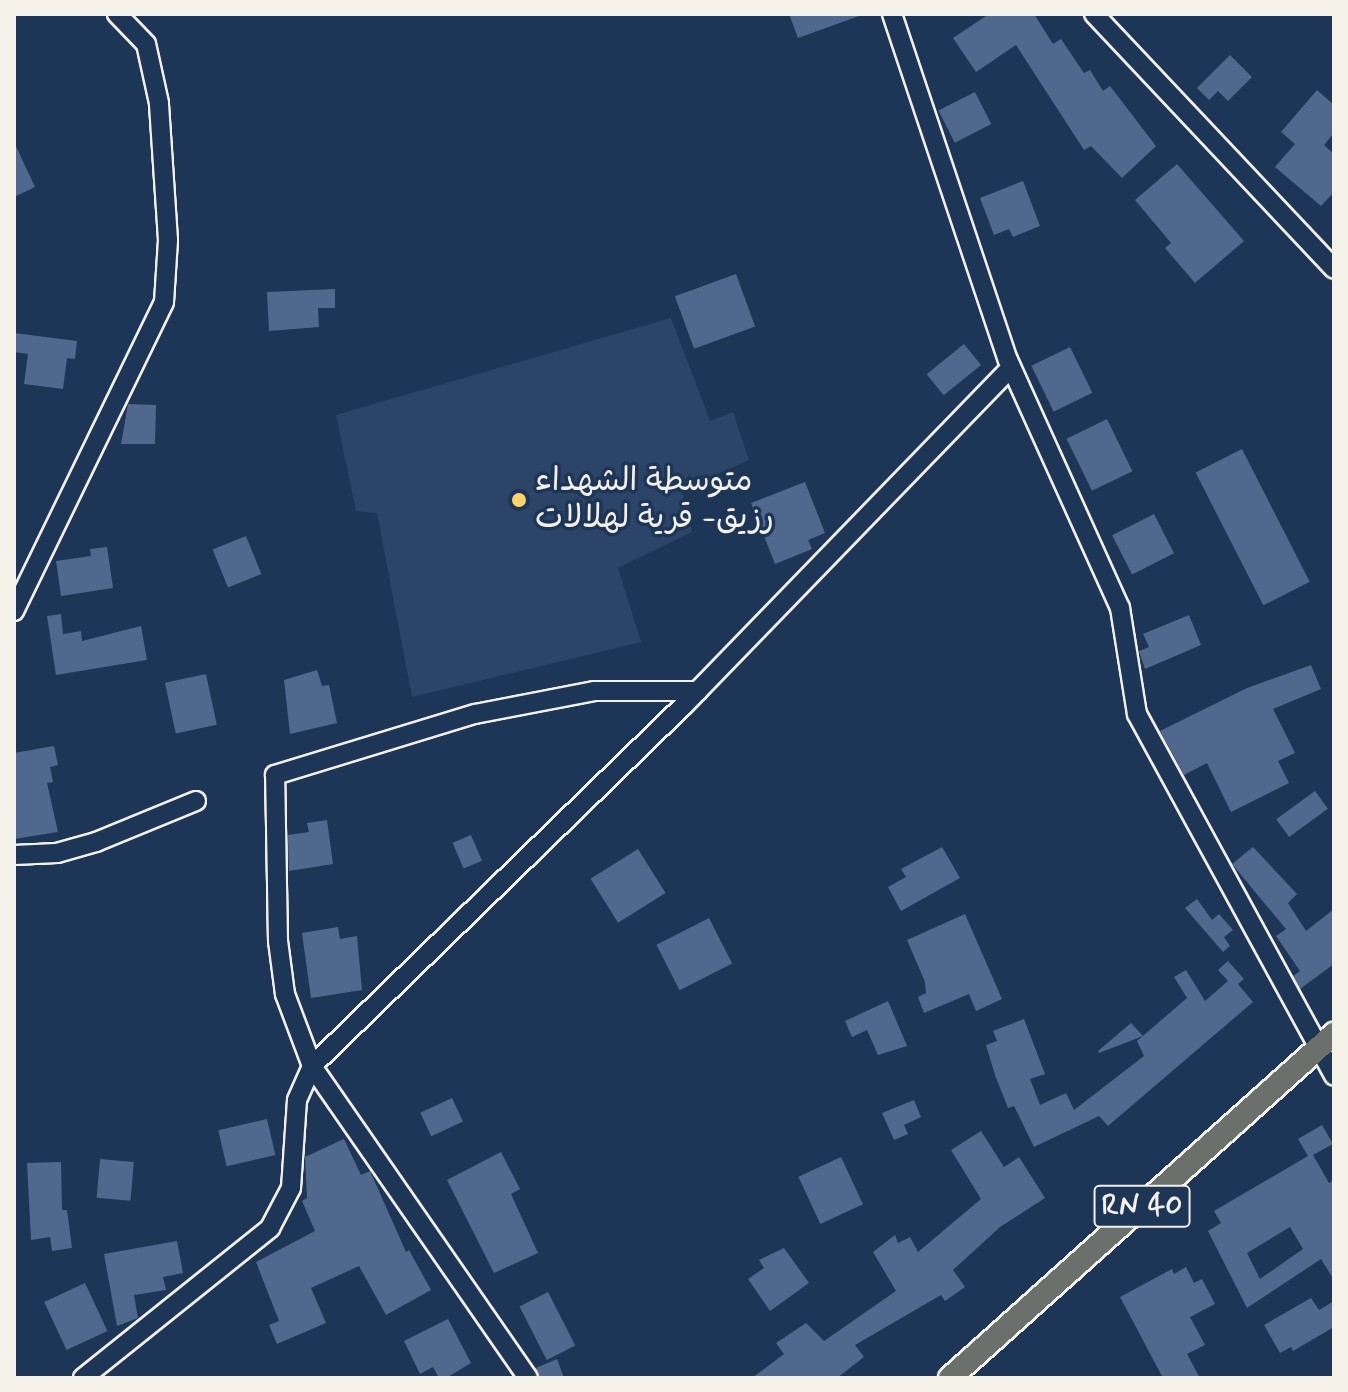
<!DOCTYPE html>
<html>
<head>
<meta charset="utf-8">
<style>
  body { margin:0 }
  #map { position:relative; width:1348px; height:1392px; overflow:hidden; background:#1d3557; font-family:Mynerve,"Playpen Sans Arabic",sans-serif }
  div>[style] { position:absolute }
  .built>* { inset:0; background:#2c4468 }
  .building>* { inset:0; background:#50688e; transform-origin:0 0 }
  .roads { filter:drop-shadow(2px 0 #f4f1e8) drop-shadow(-2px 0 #f4f1e8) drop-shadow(0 2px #f4f1e8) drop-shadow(0 -2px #f4f1e8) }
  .minor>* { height:18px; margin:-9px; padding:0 9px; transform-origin:9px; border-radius:9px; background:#1d3557 }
  .major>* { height:22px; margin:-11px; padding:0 11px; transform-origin:11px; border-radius:11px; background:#6b706d }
  .dots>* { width:22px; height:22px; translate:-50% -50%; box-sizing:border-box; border:4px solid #1d3557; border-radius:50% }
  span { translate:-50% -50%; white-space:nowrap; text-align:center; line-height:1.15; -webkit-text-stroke:7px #1d3557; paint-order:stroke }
  .shield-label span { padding:2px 6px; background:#1d3557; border:2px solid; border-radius:6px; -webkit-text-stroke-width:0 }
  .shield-label { font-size:30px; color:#f4f1e8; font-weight:700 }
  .poi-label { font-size:32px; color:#f4f1e8 }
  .left { translate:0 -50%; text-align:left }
  .frame { position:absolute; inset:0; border:16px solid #f4f1e8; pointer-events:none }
</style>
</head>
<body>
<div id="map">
  <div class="built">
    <i style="clip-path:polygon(671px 318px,710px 421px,733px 412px,749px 460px,682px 490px,692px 532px,618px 568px,641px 642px,412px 697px,377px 513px,356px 511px,336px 415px)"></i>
  </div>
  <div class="building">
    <i style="clip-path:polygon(789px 14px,859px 14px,859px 16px,798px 38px)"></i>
    <i style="clip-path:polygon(989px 14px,1034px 14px,1053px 44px,1061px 39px,1084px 73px,1090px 70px,1103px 91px,1110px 86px,1156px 146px,1122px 178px,1091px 146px,1084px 150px,1016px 45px,976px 72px,953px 38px)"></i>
    <i style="clip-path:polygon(1230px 55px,1252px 77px,1228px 101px,1218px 91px,1209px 100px,1197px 88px)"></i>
    <i style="clip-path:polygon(1317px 90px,1334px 105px,1334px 133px,1324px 145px,1334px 154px,1334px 192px,1321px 206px,1275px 167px,1295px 144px,1281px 132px)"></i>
    <i style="left:975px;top:92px;width:36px;height:41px;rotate:63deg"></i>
    <i style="clip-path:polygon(14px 142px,35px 187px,14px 197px)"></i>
    <i style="clip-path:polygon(1177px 164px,1244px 241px,1195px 283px,1165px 248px,1171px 243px,1135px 200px)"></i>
    <i style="clip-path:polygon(1023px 181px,1040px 226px,1013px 237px,1009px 229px,994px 235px,980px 198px)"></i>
    <i style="left:736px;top:274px;width:56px;height:65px;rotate:70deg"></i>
    <i style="clip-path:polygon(335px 289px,335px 308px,318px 308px,319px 327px,269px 331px,267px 292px)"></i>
    <i style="clip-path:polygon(14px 333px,77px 341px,75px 359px,67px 358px,63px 389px,24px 384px,28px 354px,14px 352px)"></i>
    <i style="left:964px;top:344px;width:27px;height:48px;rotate:51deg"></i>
    <i style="left:1070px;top:347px;width:51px;height:43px;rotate:64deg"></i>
    <i style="clip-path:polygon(128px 404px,156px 405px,155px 444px,121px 444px)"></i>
    <i style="left:1107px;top:419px;width:58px;height:45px;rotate:64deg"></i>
    <i style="left:1242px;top:449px;width:149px;height:52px;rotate:63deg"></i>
    <i style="clip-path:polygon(805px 482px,825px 533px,808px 540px,812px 549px,775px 564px,751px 503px)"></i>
    <i style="left:1154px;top:514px;width:44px;height:47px;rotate:63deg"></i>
    <i style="left:246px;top:536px;width:41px;height:36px;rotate:68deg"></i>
    <i style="clip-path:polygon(107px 547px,113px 588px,61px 596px,56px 561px,91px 556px,90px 549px)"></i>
    <i style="clip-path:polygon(61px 614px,63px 634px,81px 631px,82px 641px,141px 626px,147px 660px,56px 675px,47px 616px)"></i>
    <i style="clip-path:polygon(1189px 615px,1201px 645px,1145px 669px,1139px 651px,1149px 647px,1143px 634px)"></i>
    <i style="clip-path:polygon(1311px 665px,1321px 689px,1273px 709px,1295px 753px,1278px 761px,1289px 783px,1231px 812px,1207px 763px,1184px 775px,1160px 731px,1247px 688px)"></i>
    <i style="clip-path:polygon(317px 670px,322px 686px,329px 685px,337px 723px,290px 734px,284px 680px)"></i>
    <i style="left:206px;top:674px;width:52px;height:42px;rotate:78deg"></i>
    <i style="clip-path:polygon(54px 746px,58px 765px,50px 767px,53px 782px,47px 783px,58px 832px,14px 839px,14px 753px)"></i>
    <i style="left:1315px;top:791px;width:22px;height:48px;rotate:54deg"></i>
    <i style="clip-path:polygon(327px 820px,333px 864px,289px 871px,288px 835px,309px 832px,307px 823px)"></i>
    <i style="left:471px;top:835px;width:28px;height:20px;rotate:67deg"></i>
    <i style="clip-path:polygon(942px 847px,960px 878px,901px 911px,888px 887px,906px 877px,901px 869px)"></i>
    <i style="clip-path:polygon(1253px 847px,1297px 894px,1288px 903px,1306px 931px,1334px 909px,1334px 964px,1300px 989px,1293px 976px,1300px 971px,1276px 936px,1286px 929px,1232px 864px)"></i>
    <i style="left:638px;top:849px;width:52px;height:56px;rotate:58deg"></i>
    <i style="clip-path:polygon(1197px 899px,1212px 920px,1219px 914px,1233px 930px,1224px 937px,1230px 946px,1223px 952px,1185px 908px)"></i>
    <i style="clip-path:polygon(965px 914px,1002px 999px,976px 1011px,969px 994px,924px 1013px,918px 997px,926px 993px,925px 982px,907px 940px)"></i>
    <i style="left:709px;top:918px;width:51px;height:59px;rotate:63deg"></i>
    <i style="clip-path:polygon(338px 927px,340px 939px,357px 936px,362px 990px,311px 998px,302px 933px)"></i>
    <i style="clip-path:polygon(1228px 961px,1244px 979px,1238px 984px,1253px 1002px,1108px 1126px,1099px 1116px,1034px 1147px,1014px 1106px,1008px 1108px,995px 1075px,986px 1045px,997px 1041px,993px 1031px,1024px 1019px,1045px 1074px,1030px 1079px,1040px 1105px,1066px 1093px,1074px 1110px,1144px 1056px,1137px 1041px,1187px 998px,1174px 977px,1186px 970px,1205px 1001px,1228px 981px,1218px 970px)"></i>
    <i style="clip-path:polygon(888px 1001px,907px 1046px,878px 1055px,867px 1030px,852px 1037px,845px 1021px)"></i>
    <i style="clip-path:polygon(1131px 1023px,1143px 1036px,1099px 1053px,1098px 1051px)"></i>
    <i style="left:452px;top:1098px;width:26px;height:35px;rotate:65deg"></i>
    <i style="clip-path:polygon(914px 1100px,921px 1117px,904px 1125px,908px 1134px,894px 1140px,882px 1113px)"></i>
    <i style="left:267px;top:1119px;width:37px;height:50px;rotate:77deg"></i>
    <i style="clip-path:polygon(evenodd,1322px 1125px,1333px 1144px,1313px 1155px,1329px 1183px,1334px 1180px,1334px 1280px,1321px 1259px,1247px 1308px,1208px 1231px,1221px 1223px,1214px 1211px,1308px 1156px,1298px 1139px,1322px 1125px,1290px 1227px,1303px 1249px,1260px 1279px,1247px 1253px,1290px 1227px)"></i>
    <i style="clip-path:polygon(981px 1131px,1004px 1167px,1019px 1157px,1045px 1198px,1000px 1227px,953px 1270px,965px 1287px,945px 1301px,941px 1295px,855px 1345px,864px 1357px,837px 1378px,752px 1378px,784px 1354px,776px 1343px,806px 1323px,824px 1341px,896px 1291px,873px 1252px,895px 1235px,898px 1243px,910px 1237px,918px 1252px,981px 1199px,951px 1150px)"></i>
    <i style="clip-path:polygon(344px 1139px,361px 1175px,370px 1171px,406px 1252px,409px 1250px,431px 1290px,386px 1315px,359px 1266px,311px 1288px,326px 1323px,277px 1344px,269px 1325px,279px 1321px,256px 1262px,315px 1231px,302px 1201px,307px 1198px,305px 1157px)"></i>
    <i style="clip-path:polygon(501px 1152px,520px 1189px,511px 1194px,538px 1253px,494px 1273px,447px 1180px)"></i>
    <i style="left:841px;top:1157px;width:52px;height:47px;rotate:65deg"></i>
    <i style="left:100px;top:1159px;width:34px;height:39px;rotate:5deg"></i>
    <i style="clip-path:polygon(61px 1162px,62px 1210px,67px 1210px,72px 1248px,52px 1251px,50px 1237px,31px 1240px,27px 1163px)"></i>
    <i style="clip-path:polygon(177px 1241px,183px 1273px,163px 1277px,166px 1290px,134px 1295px,138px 1318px,117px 1326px,104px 1254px)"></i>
    <i style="clip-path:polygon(784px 1248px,809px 1283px,770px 1311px,748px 1279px,764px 1268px,759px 1260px)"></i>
    <i style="clip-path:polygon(1186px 1267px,1194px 1283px,1202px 1279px,1215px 1304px,1190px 1317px,1205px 1345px,1187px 1354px,1200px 1378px,1163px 1378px,1120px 1297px,1172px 1269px,1174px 1274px)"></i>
    <i style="left:85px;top:1283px;width:53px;height:45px;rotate:65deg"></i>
    <i style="left:548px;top:1292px;width:60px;height:32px;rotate:63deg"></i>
    <i style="clip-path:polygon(1311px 1298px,1319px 1310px,1334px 1301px,1334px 1327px,1293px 1351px,1291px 1347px,1280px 1353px,1264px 1325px)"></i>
    <i style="clip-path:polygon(448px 1319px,471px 1363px,446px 1378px,439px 1378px,433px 1367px,420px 1374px,404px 1341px)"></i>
    <i style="clip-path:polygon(557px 1359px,564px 1378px,540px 1378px,536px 1368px)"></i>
  </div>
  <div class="roads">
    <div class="minor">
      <i style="left:892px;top:14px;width:365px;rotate:71.5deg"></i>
      <i style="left:1008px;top:360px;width:272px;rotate:65.7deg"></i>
      <i style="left:1120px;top:608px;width:107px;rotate:80.9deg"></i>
      <i style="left:1137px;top:714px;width:412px;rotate:61.4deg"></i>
      <i style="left:1094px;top:14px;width:350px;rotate:46.7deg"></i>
      <i style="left:14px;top:611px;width:343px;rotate:-64.1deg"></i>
      <i style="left:164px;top:302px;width:62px;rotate:-86.3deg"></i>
      <i style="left:168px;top:240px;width:137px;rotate:-93.8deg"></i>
      <i style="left:159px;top:103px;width:60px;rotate:-102.4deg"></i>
      <i style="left:146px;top:44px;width:42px;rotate:-134deg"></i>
      <i style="left:14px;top:855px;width:43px;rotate:-2.7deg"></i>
      <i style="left:57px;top:853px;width:41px;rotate:-15.8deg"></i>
      <i style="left:96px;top:842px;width:108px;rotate:-22.3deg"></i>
      <i style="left:83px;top:1378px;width:240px;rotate:-38.7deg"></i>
      <i style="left:270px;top:1228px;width:45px;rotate:-62.3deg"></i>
      <i style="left:291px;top:1188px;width:88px;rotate:-86.1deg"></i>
      <i style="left:297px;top:1100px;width:37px;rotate:-66deg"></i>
      <i style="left:312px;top:1066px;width:518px;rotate:-44.14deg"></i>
      <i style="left:684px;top:705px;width:470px;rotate:-45.9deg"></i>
      <i style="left:528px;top:1378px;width:379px;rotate:-124.7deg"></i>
      <i style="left:312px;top:1066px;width:77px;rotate:-110.6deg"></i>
      <i style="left:285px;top:994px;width:53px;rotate:-97.5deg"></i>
      <i style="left:278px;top:941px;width:166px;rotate:-91deg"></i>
      <i style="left:275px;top:775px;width:209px;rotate:-17deg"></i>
      <i style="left:475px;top:714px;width:121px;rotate:-10.9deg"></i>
      <i style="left:594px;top:691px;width:104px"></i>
    </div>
    <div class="major">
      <i style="left:950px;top:1378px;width:516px;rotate:-41.86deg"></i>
    </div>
  </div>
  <div class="dots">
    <i style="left:519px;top:500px;background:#ffd166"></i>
  </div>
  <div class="shield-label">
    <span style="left:1142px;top:1206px">RN 40</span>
  </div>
  <div class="poi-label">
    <span class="left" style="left:535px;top:500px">متوسطة الشهداء<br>رزيق- قرية لهلالات</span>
  </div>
  <div class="frame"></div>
</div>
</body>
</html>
